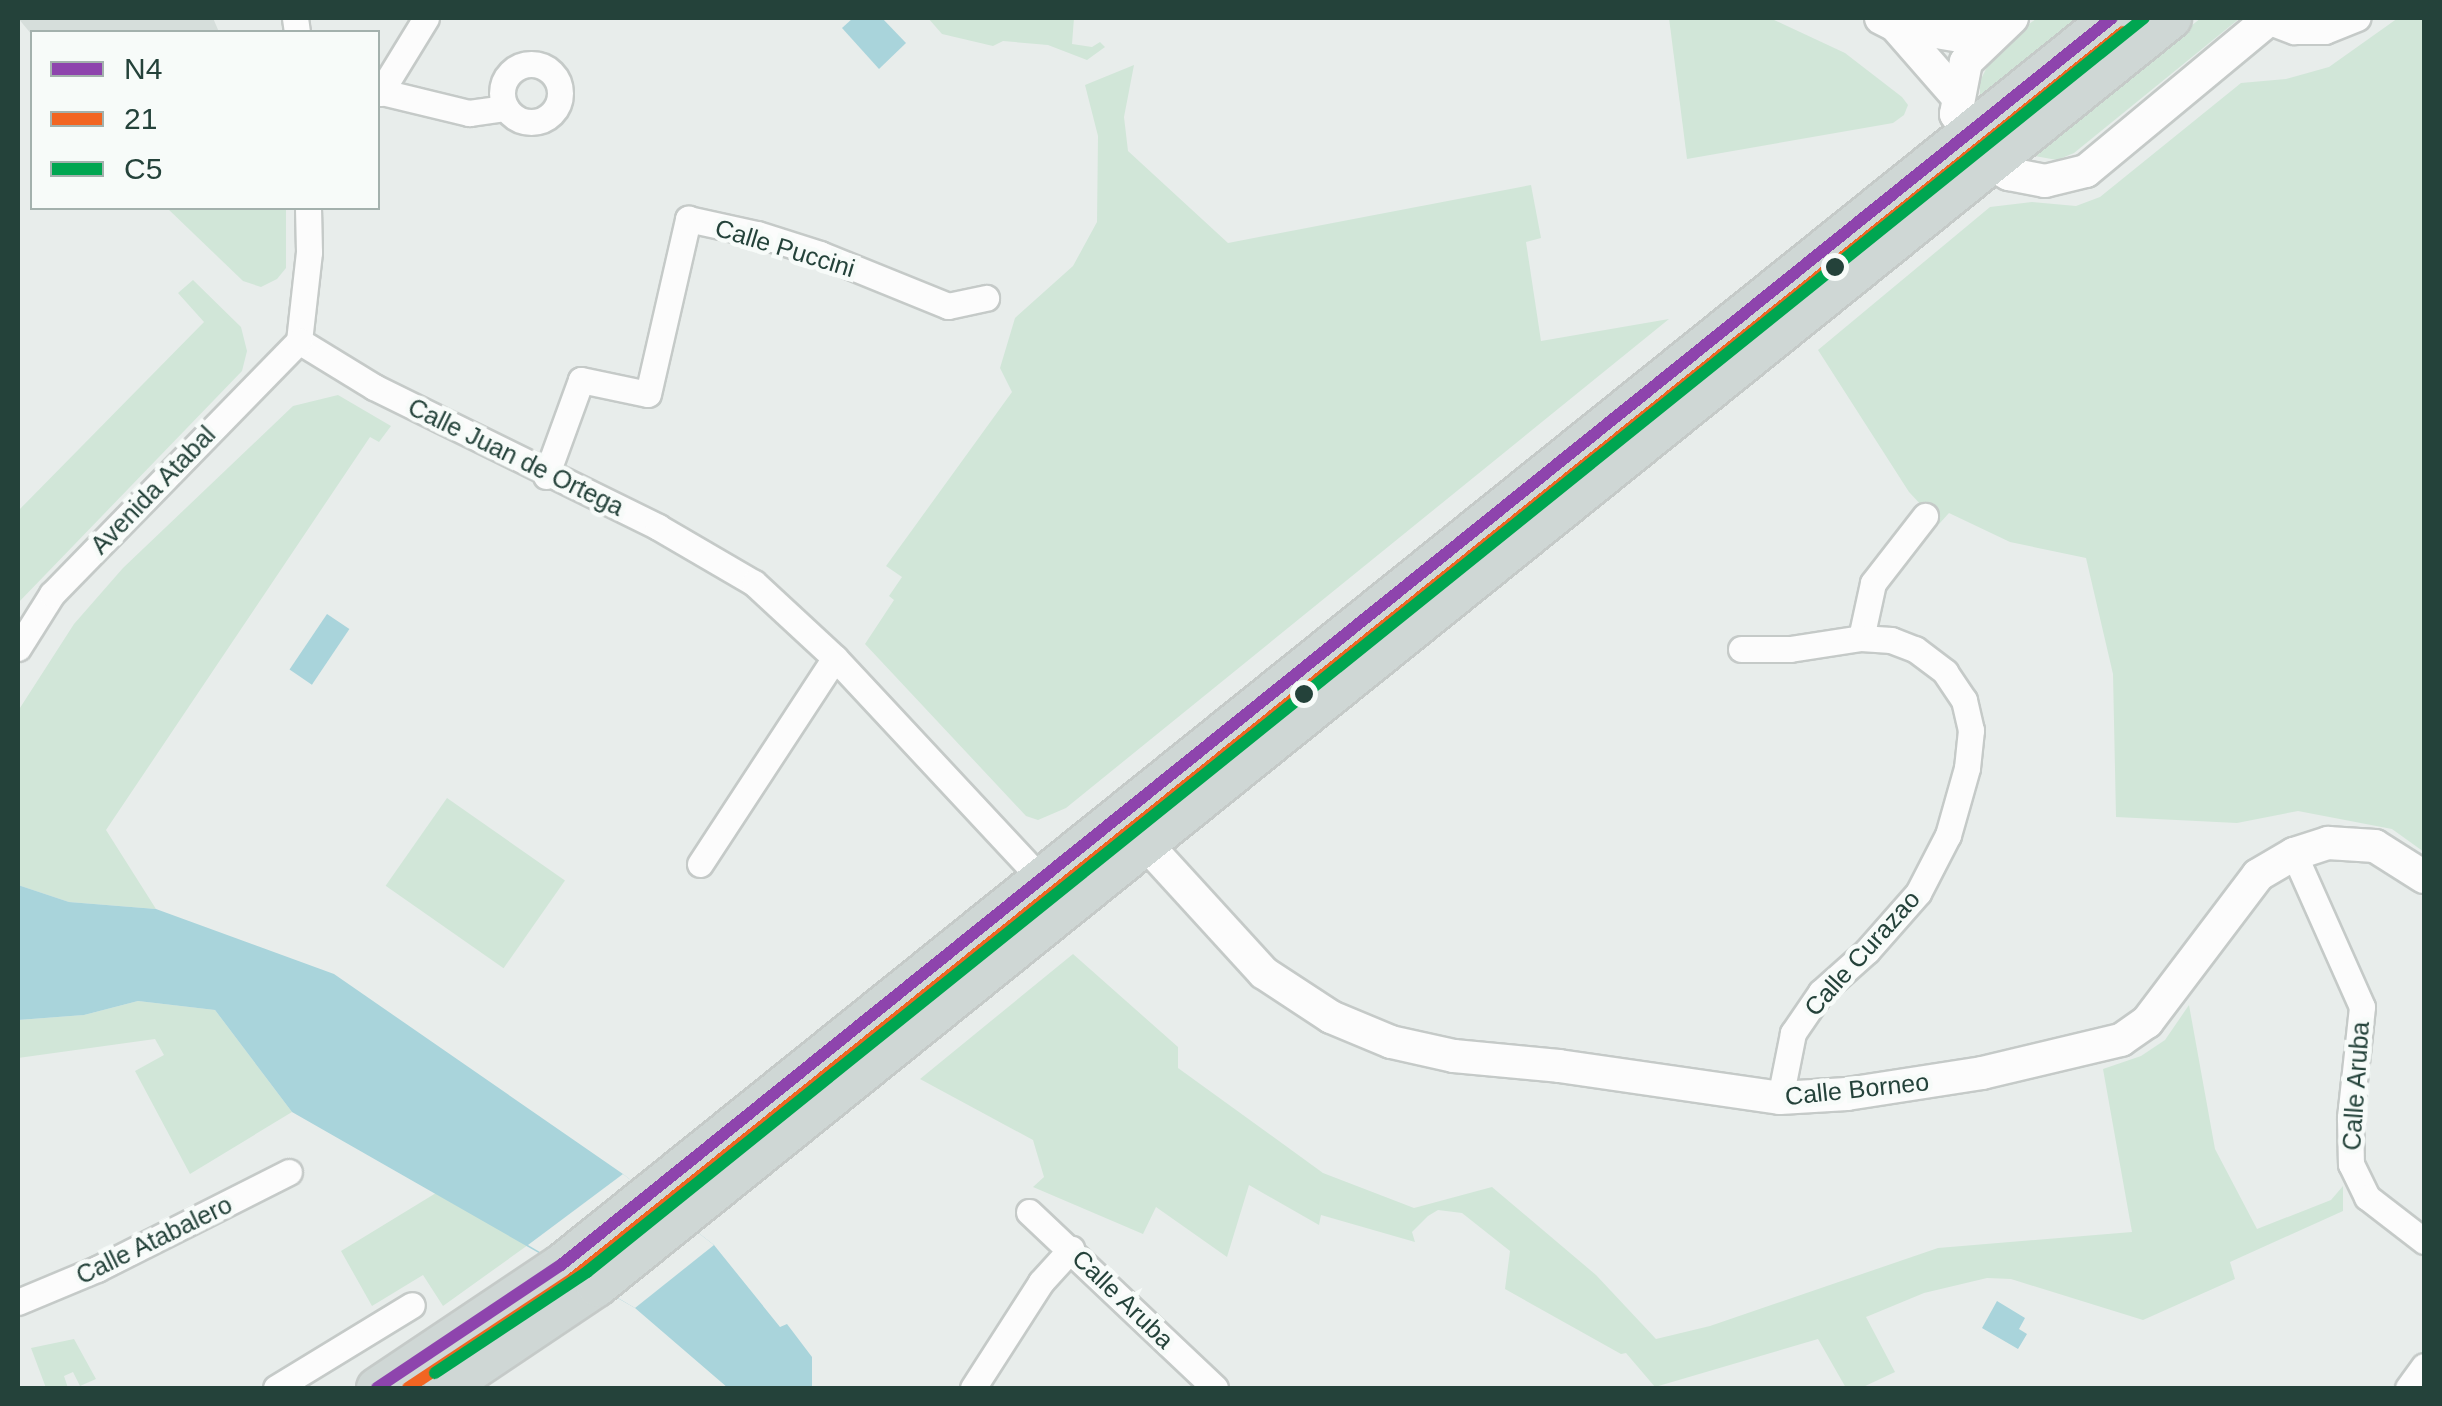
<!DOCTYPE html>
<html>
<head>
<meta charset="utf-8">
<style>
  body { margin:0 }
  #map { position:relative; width:2442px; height:1406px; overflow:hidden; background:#e8edeb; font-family:Arial,sans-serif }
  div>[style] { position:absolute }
  .built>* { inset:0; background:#d6dedb }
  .green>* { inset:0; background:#d1e6d8; transform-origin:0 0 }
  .water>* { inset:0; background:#a9d4db; transform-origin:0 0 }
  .pier>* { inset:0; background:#e8edeb }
  .roads { filter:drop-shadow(2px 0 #c5cac8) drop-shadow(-2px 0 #c5cac8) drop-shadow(0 2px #c5cac8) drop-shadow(0 -2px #c5cac8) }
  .minor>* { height:25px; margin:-12.5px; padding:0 12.5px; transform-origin:12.5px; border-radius:12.5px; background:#fcfcfc }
  .minor>.ring { margin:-12.5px; padding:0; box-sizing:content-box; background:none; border:25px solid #fcfcfc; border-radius:50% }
  .tertiary>* { height:32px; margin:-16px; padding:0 16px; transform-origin:16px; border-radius:16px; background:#fcfcfc }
  .primary>* { height:40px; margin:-20px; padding:0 20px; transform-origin:20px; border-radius:20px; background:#cfd7d5 }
  .bus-1>* { height:12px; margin:-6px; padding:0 6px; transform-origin:6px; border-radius:6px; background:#8e44ad }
  .bus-2>* { height:12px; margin:-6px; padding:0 6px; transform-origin:6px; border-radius:6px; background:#f26522 }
  .bus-3>* { height:12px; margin:-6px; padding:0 6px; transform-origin:6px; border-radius:6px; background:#00a651 }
  .dots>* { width:28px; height:28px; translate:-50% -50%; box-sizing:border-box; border:5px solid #f7fbf9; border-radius:50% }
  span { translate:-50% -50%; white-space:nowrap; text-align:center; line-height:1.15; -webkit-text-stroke:9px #f7fbf9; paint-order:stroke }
  .street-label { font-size:25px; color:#24423a }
  .frame { position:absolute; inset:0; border:20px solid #24423a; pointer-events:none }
  .legend { position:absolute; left:30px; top:30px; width:350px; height:180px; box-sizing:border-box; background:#f7fbf9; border:2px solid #a3b1ad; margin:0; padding:12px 18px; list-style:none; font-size:30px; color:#24423a }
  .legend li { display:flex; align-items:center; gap:20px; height:50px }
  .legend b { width:50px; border:2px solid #a3b1ad }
</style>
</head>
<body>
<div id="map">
  <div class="built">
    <i style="clip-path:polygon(18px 18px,213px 18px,219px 32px,32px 35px)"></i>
  </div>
  <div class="green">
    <i style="clip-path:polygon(928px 18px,1074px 18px,1072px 44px,1092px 47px,1100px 42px,1105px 47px,1087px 60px,1048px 45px,1003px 41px,993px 46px,942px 34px)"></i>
    <i style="clip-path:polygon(1669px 18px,1770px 18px,1845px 53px,1902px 97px,1908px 105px,1904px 115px,1893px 123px,1687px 159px)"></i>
    <i style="clip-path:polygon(2037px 18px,2083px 18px,1980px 100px,1980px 81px,1995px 51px)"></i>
    <i style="clip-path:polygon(2201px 18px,2240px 18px,2074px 153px,2057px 160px,2029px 155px)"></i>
    <i style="clip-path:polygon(2398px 18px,2424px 18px,2424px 852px,2392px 829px,2298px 811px,2237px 823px,2116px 817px,2113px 674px,2086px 558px,2010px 542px,1949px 513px,1939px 524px,1909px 492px,1818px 350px,1990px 207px,2032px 202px,2076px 206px,2100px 197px,2241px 83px,2286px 79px,2329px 67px)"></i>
    <i style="clip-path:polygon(1134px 65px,1124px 117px,1128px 151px,1228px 243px,1531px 185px,1541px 238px,1526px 242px,1541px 341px,1669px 319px,1066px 808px,1038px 820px,1026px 816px,865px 644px,894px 600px,889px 596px,902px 577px,886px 566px,1012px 392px,1000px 368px,1015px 318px,1073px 266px,1097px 222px,1098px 136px,1085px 85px)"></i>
    <i style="clip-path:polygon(167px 208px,286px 208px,286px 268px,277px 279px,261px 287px,243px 281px)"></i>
    <i style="clip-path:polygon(193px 280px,241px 327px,247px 351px,242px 371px,18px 603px,18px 511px,204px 322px,178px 293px)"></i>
    <i style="clip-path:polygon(338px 395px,391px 426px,379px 442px,370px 437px,106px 830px,156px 909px,69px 902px,18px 885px,18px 711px,74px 624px,123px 568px,293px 406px)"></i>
    <i style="left:447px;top:798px;width:144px;height:107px;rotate:35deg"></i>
    <i style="clip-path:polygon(1073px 954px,1178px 1047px,1178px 1068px,1323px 1173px,1414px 1208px,1492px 1187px,1596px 1275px,1656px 1339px,1710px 1326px,1938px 1248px,2132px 1232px,2103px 1069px,2141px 1056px,2165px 1040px,2189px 1005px,2215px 1149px,2257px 1229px,2331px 1200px,2343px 1186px,2343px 1211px,2230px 1262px,2235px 1279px,2143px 1320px,2011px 1279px,1987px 1278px,1924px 1293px,1866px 1317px,1895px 1372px,1861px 1388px,1846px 1388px,1818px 1339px,1655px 1387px,1626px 1353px,1621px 1354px,1505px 1289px,1510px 1251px,1462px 1213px,1438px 1210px,1428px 1216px,1412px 1232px,1415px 1242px,1321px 1215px,1319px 1225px,1249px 1185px,1227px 1257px,1156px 1207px,1143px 1234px,1033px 1187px,1044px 1177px,1033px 1140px,920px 1079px)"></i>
    <i style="clip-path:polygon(138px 1001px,215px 1010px,292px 1112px,190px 1174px,135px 1071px,164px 1055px,155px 1039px,18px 1058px,18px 1020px,84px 1015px)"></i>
    <i style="clip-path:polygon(436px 1193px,528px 1245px,443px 1306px,423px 1275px,372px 1306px,341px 1251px)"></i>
    <i style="clip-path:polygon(74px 1339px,96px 1379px,80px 1386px,73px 1372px,64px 1376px,68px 1388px,46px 1388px,31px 1348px)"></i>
  </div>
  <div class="water">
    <i style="clip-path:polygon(853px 18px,882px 18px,906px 43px,879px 69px,842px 28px)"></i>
    <i style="left:327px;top:614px;width:27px;height:67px;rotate:34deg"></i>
    <i style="clip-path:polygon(18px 885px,69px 902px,156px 909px,334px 974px,623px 1174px,714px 1245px,780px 1327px,787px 1324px,812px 1357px,812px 1388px,728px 1388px,635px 1308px,292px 1112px,215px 1010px,138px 1001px,84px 1015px,18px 1020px)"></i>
    <i style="clip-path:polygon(1997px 1301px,2025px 1318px,2019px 1329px,2027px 1334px,2018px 1349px,1982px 1328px)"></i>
  </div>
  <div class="pier">
    <i style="clip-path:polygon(623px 1174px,714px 1245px,635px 1308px,528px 1245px)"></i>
  </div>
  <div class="roads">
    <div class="minor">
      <i style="left:295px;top:18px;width:14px;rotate:82deg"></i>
      <i style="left:2270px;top:22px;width:26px;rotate:21deg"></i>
      <i style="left:2294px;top:31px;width:31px"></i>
      <i style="left:2325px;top:31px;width:35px;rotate:-22deg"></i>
      <i class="ring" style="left:502px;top:64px;width:33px;height:33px"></i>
      <i style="left:378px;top:91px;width:94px;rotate:13.6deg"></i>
      <i style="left:469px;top:113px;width:37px;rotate:-8deg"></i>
      <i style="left:380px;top:93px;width:88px;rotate:-58.5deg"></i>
      <i style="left:308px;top:208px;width:44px;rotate:88.7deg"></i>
      <i style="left:309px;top:252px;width:90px;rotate:96.4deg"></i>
      <i style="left:299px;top:341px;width:88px;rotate:31.5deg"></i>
      <i style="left:374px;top:387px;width:317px;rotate:26.2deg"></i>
      <i style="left:658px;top:527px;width:111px;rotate:30.3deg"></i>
      <i style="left:754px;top:583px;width:110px;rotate:42.8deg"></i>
      <i style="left:835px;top:658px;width:304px;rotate:47deg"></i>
      <i style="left:546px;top:476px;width:102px;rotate:-70deg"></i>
      <i style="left:581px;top:380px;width:68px;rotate:11.8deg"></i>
      <i style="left:648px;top:394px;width:180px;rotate:-77.1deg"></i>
      <i style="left:688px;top:219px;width:71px;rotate:12.3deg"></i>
      <i style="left:757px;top:234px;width:66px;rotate:17.6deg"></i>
      <i style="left:820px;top:254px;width:138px;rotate:22.1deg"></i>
      <i style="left:948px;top:306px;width:39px;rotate:-12deg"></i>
      <i style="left:1861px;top:638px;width:56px;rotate:-77.7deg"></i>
      <i style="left:1873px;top:583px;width:85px;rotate:-52.2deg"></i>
      <i style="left:18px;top:648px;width:64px;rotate:-57.8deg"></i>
      <i style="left:52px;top:594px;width:354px;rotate:-45.7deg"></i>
      <i style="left:1741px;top:649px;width:49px"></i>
      <i style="left:1790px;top:649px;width:72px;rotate:-8.8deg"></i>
      <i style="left:1861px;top:638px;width:30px;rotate:4deg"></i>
      <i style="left:1891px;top:640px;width:26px;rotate:21deg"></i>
      <i style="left:1915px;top:649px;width:38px;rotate:37deg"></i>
      <i style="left:1945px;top:672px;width:34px;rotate:56deg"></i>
      <i style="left:1964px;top:700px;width:31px;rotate:77deg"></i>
      <i style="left:1971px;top:730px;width:38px;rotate:96deg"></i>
      <i style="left:1967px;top:768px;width:70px;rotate:105.8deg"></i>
      <i style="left:1948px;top:835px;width:65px;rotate:117.3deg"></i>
      <i style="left:1918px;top:893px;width:77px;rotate:131.3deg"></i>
      <i style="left:1867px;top:951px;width:62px;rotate:138.3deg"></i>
      <i style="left:1821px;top:992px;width:50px;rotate:124.3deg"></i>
      <i style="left:1793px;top:1033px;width:66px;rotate:101.3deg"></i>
      <i style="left:2294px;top:854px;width:167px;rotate:66deg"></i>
      <i style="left:2362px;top:1007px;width:112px;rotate:96.2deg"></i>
      <i style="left:2350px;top:1118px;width:46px;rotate:88.8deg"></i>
      <i style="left:2351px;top:1164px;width:37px;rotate:64deg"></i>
      <i style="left:2367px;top:1197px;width:72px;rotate:37.7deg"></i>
      <i style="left:700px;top:864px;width:246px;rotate:-56.8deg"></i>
      <i style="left:1029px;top:1212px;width:256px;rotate:43.4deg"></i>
      <i style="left:18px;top:1302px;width:86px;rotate:-22.7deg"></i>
      <i style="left:97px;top:1269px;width:215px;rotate:-26.8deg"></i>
      <i style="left:276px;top:1388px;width:159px;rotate:-31.4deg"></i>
      <i style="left:973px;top:1388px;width:126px;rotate:-57.3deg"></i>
      <i style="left:1041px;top:1282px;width:45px;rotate:-47.7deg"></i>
      <i style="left:2408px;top:1388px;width:27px;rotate:-54deg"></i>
    </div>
    <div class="tertiary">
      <i style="left:1881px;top:18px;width:16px;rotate:27deg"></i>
      <i style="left:1895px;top:25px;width:66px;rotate:9.6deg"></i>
      <i style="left:1960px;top:36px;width:36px;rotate:-9deg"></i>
      <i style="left:2012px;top:18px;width:64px;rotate:136.3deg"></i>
      <i style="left:1966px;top:62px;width:53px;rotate:100.9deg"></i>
      <i style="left:1956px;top:114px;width:59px;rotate:56deg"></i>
      <i style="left:1989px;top:163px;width:23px;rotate:29deg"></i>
      <i style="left:2009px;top:174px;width:37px;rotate:11deg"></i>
      <i style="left:2045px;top:181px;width:42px;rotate:-13.7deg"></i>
      <i style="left:2086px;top:171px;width:239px;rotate:-39.7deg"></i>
      <i style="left:1895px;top:25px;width:93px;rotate:48.9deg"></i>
      <i style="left:1147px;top:845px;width:173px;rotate:47.6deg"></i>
      <i style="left:1264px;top:973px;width:80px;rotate:33.3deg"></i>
      <i style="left:1331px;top:1017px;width:65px;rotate:22.6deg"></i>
      <i style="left:1391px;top:1042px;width:65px;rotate:12.5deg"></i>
      <i style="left:1454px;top:1056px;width:105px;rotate:5.4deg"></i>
      <i style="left:1559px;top:1066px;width:223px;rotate:8.2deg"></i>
      <i style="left:1780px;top:1098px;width:67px;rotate:-3.4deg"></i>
      <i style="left:1847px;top:1094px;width:137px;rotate:-8.8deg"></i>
      <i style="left:1982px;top:1073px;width:143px;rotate:-13.4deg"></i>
      <i style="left:2121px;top:1040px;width:32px;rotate:-35deg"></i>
      <i style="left:2147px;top:1022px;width:184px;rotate:-52.9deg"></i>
      <i style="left:2258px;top:875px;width:42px;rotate:-30.3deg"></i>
      <i style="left:2294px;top:854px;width:36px;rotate:-18deg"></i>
      <i style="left:2328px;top:843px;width:47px;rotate:3.7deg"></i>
      <i style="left:2375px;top:846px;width:58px;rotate:32.3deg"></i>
    </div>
    <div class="primary">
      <i style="left:377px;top:1388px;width:221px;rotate:-33.8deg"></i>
      <i style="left:561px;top:1265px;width:1990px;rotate:-38.8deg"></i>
      <i style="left:445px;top:1388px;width:183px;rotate:-33.9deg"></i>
      <i style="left:597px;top:1286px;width:2021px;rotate:-38.85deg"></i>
    </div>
  </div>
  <div class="bus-1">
    <i style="left:377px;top:1388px;width:221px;rotate:-33.8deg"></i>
    <i style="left:561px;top:1265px;width:1990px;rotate:-38.8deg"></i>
  </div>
  <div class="bus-2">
    <i style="left:408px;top:1388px;width:197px;rotate:-33.6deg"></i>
    <i style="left:572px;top:1279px;width:1990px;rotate:-38.8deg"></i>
  </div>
  <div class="bus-3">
    <i style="left:435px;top:1373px;width:182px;rotate:-33.6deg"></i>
    <i style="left:587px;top:1272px;width:1999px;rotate:-38.85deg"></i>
  </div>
  <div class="dots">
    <i style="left:1835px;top:267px;background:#24423a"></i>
    <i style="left:1304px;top:694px;background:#24423a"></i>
  </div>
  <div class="street-label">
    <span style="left:785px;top:248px;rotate:17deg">Calle Puccini</span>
    <span style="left:516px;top:457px;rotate:26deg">Calle Juan de Ortega</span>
    <span style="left:153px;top:490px;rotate:-46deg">Avenida Atabal</span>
    <span style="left:1862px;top:953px;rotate:-48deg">Calle Curazao</span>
    <span style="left:2356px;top:1086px;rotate:-86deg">Calle Aruba</span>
    <span style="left:1857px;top:1089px;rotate:-6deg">Calle Borneo</span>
    <span style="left:154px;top:1240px;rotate:-26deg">Calle Atabalero</span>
    <span style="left:1123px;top:1299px;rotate:44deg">Calle Aruba</span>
  </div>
  <div class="frame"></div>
  <ul class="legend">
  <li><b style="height:12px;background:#8e44ad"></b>N4</li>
  <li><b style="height:12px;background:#f26522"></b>21</li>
  <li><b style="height:12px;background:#00a651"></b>C5</li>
  </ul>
</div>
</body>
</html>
